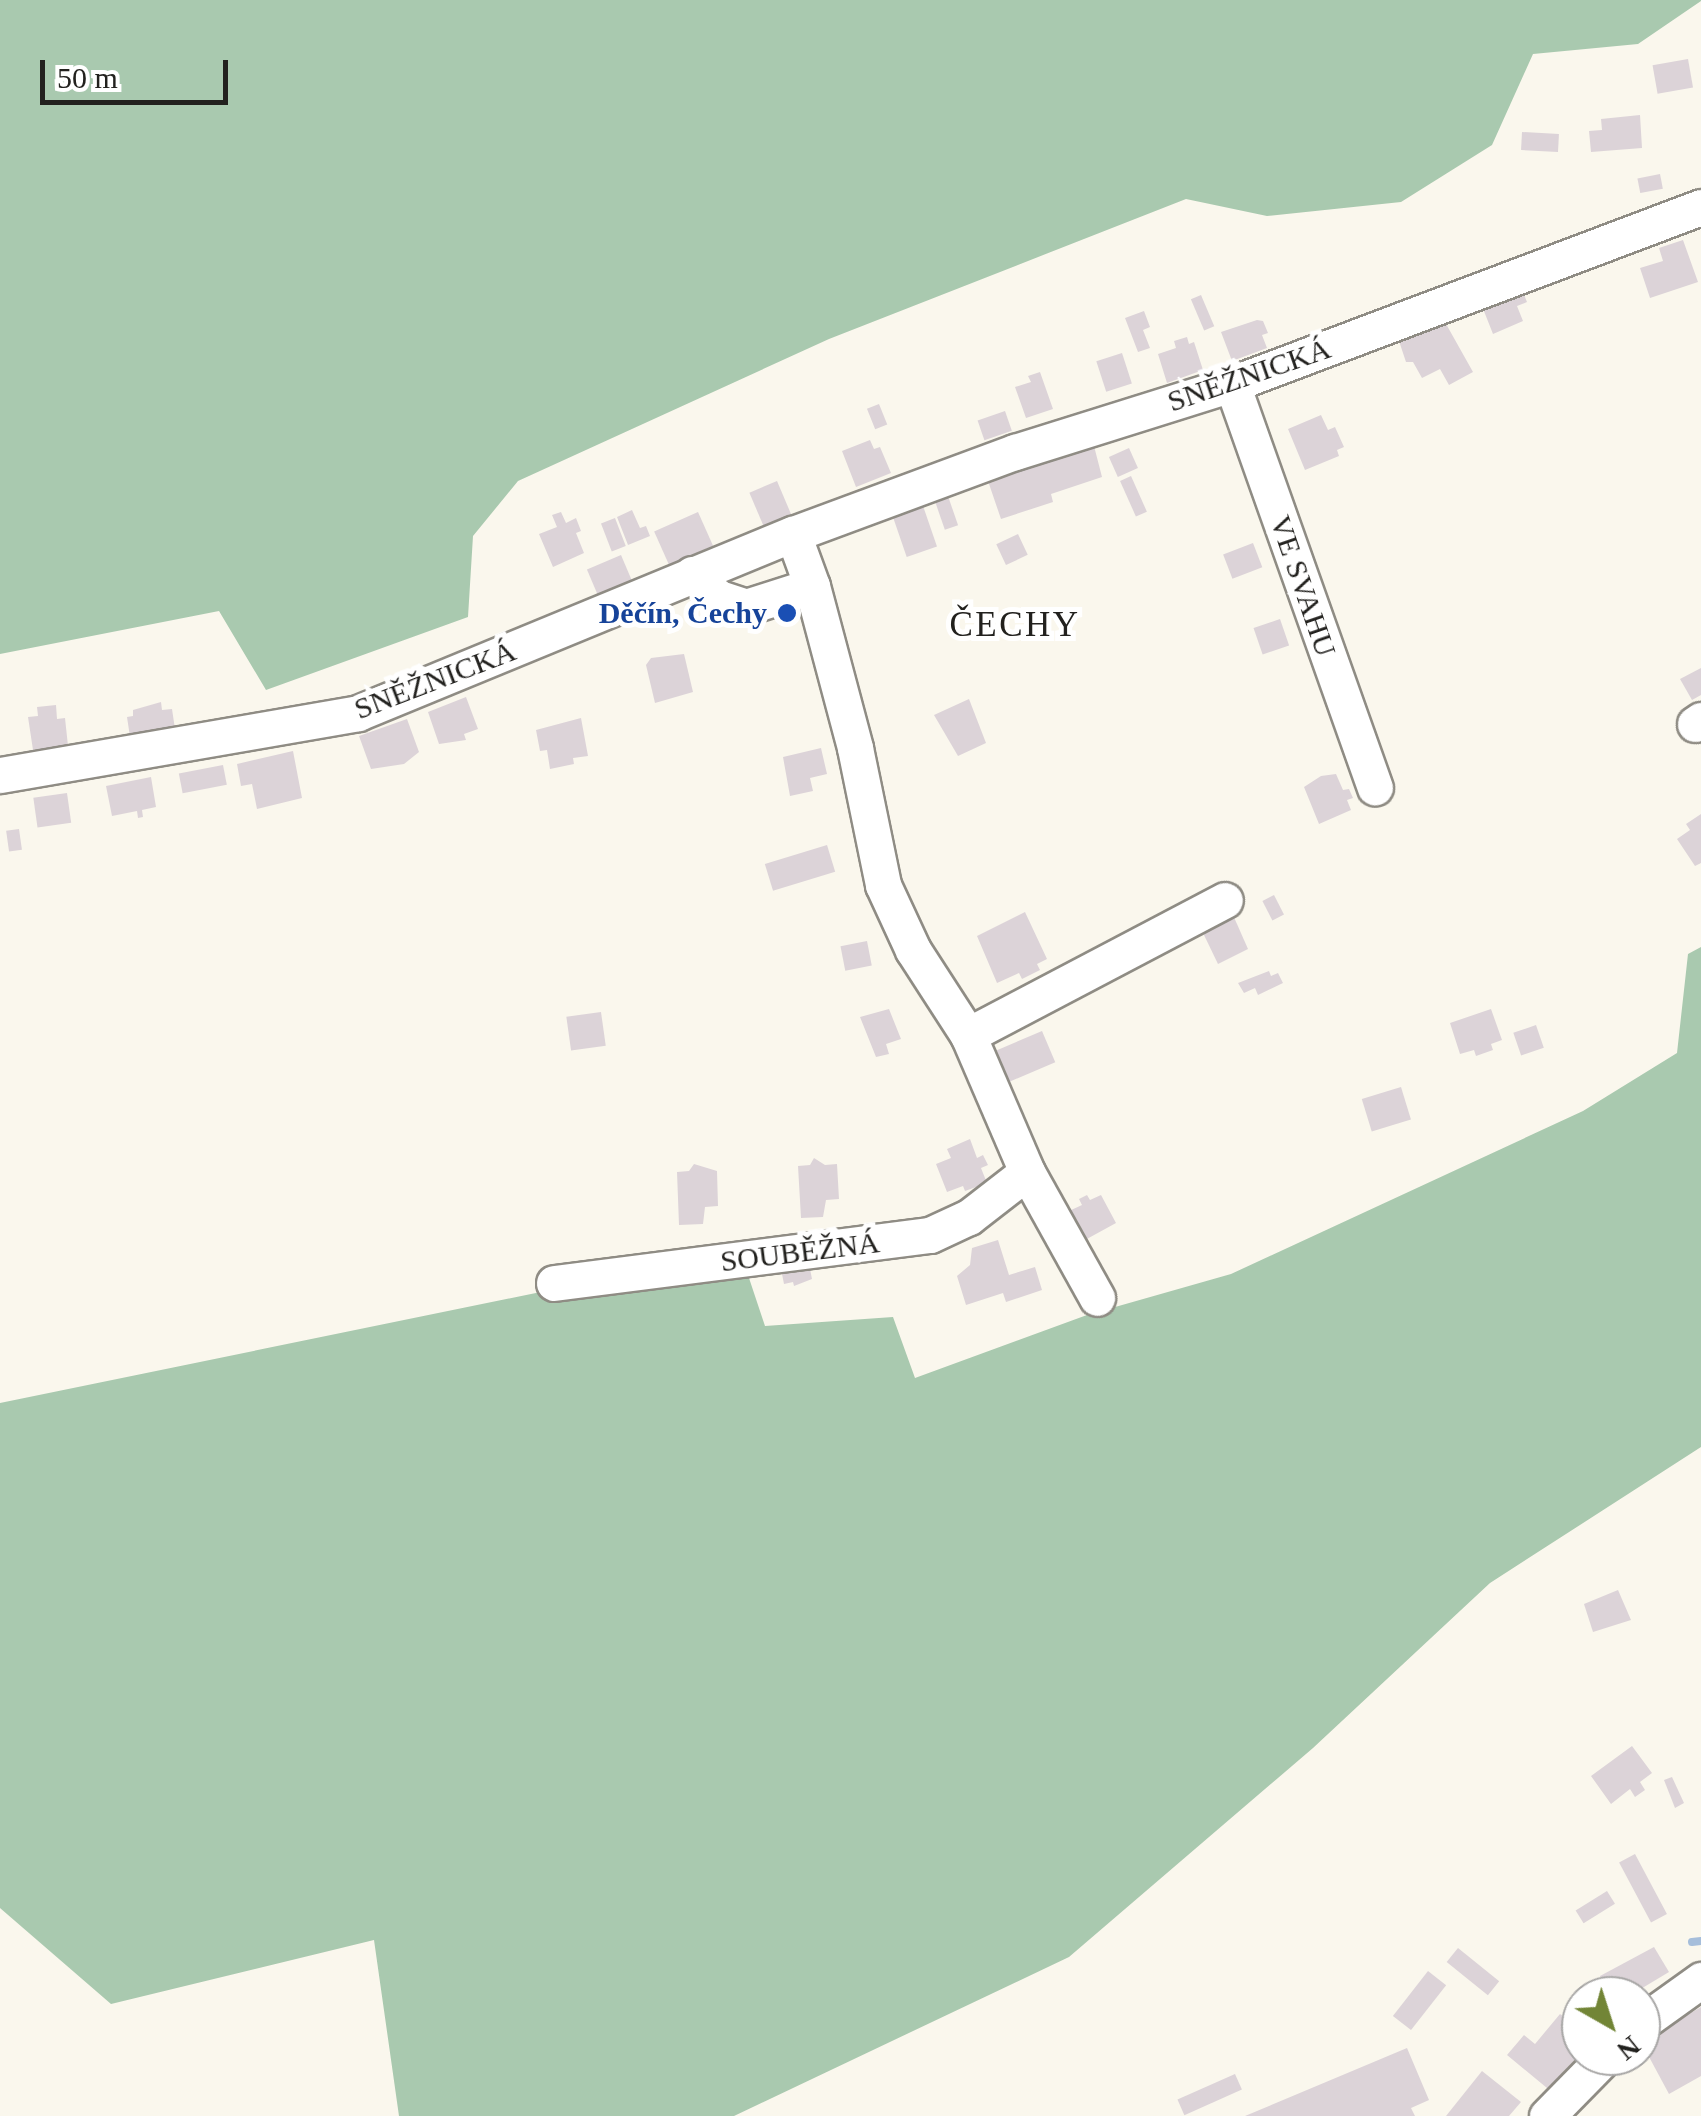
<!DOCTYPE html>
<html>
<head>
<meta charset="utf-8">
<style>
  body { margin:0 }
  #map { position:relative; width:1701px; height:2116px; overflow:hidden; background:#faf7ed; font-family:"Times New Roman",serif }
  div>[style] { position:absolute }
  .forest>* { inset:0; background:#a9c9af }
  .stream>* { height:8px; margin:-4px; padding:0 4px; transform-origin:4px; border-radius:4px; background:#a6bedb }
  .building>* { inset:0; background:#dcd3d8; transform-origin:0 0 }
  .roads { filter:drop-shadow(2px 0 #8f8c84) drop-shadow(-2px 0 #8f8c84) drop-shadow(0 2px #8f8c84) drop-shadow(0 -2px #8f8c84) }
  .minor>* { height:35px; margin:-17.5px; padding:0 17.5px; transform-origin:17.5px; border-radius:17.5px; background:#fff }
  .dots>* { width:28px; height:28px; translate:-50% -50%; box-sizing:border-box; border:5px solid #fff; border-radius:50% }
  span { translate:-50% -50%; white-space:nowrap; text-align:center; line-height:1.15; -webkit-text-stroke:10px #fff; paint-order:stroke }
  .street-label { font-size:30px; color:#22211e }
  .transit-label { font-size:30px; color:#164399; font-weight:700 }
  .right { translate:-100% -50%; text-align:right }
  .quarter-label { font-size:35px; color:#22211e; letter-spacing:2.5px }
  .north { position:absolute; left:1561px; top:1976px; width:100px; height:100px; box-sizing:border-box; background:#fff; border:2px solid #a7a6a5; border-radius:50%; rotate:141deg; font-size:28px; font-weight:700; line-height:40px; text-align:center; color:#22211e }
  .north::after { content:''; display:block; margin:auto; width:35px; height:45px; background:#728536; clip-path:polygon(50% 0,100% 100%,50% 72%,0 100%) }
  .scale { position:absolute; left:40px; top:60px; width:188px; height:45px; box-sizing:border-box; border:5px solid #22211e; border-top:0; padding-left:12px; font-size:30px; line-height:35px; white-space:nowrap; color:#22211e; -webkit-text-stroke:8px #fff; paint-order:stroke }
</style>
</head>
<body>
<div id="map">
  <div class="forest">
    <i style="clip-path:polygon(0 0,1701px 0,1701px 1px,1638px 44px,1533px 54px,1492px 145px,1401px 202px,1267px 216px,1186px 199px,829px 339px,518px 481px,473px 536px,468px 617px,266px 690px,219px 611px,0 654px)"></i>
    <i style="clip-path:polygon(1701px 947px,1701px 1447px,1490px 1583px,1313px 1748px,1069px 1957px,734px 2116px,399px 2116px,374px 1940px,111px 2004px,0 1908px,0 1403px,740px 1251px,765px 1326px,893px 1317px,915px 1378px,1087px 1315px,1231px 1274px,1583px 1111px,1677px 1053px,1688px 954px)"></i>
  </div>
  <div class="stream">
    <i style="left:1692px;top:1942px;width:9px;rotate:-6deg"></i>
  </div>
  <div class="building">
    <i style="left:1688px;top:59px;width:29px;height:36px;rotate:80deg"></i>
    <i style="clip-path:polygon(1640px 115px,1642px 148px,1591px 152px,1589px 131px,1602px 130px,1601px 119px)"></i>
    <i style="left:1522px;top:132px;width:37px;height:18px;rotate:3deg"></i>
    <i style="left:1660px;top:174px;width:15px;height:23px;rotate:79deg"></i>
    <i style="clip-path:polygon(1683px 240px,1698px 282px,1650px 298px,1640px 268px,1663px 261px,1659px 248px)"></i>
    <i style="clip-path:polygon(1518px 280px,1527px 302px,1517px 306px,1523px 321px,1493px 334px,1478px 296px)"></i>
    <i style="left:1201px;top:295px;width:34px;height:11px;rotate:67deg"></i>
    <i style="clip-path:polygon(1144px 311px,1150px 327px,1143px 330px,1150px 348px,1138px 352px,1125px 318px)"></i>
    <i style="clip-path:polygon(1441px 315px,1473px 372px,1449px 385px,1440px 369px,1422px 378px,1413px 362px,1406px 362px,1398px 338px)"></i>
    <i style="clip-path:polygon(1257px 320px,1263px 321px,1268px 333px,1262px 335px,1267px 348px,1232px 361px,1221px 332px)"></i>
    <i style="clip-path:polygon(1187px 337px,1189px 344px,1194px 342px,1203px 370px,1167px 383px,1158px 354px,1176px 348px,1174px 341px)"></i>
    <i style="left:1122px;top:353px;width:32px;height:27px;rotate:72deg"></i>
    <i style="clip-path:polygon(1040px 372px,1053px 409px,1026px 418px,1015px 387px,1031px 382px,1028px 376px)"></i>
    <i style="left:879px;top:404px;width:22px;height:13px;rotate:68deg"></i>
    <i style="left:1005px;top:411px;width:21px;height:29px;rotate:71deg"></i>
    <i style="clip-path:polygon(1321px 415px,1328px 430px,1335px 427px,1344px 447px,1337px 450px,1339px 456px,1305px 470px,1288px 429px)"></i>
    <i style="clip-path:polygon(870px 440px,874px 449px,880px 447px,891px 473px,856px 487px,842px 451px)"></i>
    <i style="clip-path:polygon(1094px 446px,1102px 477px,1051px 494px,1053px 502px,1001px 519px,988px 481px)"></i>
    <i style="left:1129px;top:448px;width:22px;height:22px;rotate:66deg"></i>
    <i style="left:1131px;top:476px;width:39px;height:12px;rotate:66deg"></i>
    <i style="left:777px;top:481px;width:36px;height:30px;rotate:67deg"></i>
    <i style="left:948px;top:496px;width:31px;height:14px;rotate:71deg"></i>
    <i style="left:922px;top:503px;width:46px;height:32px;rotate:71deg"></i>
    <i style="clip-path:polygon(632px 510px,640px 528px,646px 526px,650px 536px,628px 545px,617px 517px)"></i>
    <i style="clip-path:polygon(561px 512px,566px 523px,576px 518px,581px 531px,576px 533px,584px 553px,553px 567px,539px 534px,557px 527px,552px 515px)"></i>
    <i style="left:698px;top:512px;width:37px;height:48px;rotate:66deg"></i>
    <i style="left:615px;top:518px;width:30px;height:15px;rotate:69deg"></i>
    <i style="left:1018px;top:534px;width:23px;height:24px;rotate:65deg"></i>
    <i style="left:1253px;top:543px;width:26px;height:32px;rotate:69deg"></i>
    <i style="left:621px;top:555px;width:28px;height:37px;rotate:67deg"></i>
    <i style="left:1280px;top:619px;width:28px;height:28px;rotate:71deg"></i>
    <i style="clip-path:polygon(684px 654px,693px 692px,655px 703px,646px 665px,651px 658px)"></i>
    <i style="clip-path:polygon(1701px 668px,1701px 695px,1692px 700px,1680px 679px)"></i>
    <i style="clip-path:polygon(466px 697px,478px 729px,464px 734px,466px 740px,439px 744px,428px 712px)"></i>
    <i style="clip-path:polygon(969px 699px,986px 743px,958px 756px,934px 715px)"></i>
    <i style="clip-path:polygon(161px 702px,162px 710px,172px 709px,175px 729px,130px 737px,127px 717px,133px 716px,133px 710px)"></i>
    <i style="clip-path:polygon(56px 705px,57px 719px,65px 718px,68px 746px,33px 750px,28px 717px,38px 716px,37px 707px)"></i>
    <i style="clip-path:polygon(581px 718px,588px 756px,573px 758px,574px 764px,550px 769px,547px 750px,540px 751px,536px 730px)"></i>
    <i style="clip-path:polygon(407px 719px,419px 752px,404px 764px,371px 769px,359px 736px)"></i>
    <i style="clip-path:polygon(821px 748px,827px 774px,810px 778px,813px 791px,790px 796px,783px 757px)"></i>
    <i style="clip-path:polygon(293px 751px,302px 798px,257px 809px,252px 784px,241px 786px,237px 764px)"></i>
    <i style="left:223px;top:765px;width:20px;height:45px;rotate:79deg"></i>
    <i style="clip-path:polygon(1336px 774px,1343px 790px,1349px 789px,1353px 798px,1347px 800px,1351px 810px,1319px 824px,1304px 787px,1321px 776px)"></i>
    <i style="clip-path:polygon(151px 777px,156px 807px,142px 810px,143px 817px,138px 818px,137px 811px,112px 816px,106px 786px)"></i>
    <i style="left:67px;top:793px;width:30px;height:34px;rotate:82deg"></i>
    <i style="clip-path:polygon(1701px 814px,1701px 863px,1695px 866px,1677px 839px,1690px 830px,1686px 824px)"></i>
    <i style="left:19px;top:829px;width:21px;height:13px;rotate:82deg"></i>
    <i style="left:827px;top:845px;width:28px;height:65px;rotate:73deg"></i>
    <i style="left:1274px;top:895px;width:22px;height:13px;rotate:63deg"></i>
    <i style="clip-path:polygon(1025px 912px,1047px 959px,1037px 964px,1040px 970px,1022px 979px,1019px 973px,997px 983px,977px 936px)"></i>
    <i style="clip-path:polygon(1233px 915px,1248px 949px,1218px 964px,1204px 935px,1205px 929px)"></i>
    <i style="left:867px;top:941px;width:25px;height:27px;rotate:79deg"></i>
    <i style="clip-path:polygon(1269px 971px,1271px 976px,1278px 973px,1283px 983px,1258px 995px,1255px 988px,1244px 993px,1238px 983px)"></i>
    <i style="clip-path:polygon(889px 1009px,901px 1039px,886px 1044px,889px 1054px,876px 1057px,860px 1017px)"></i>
    <i style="clip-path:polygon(1491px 1009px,1502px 1040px,1491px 1044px,1493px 1050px,1476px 1056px,1474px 1050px,1460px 1054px,1450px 1023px)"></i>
    <i style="left:601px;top:1012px;width:34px;height:35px;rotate:82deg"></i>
    <i style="left:1536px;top:1025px;width:24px;height:24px;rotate:71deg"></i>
    <i style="left:1042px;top:1031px;width:34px;height:56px;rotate:67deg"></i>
    <i style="left:1401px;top:1087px;width:34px;height:41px;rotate:73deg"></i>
    <i style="clip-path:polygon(970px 1139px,977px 1158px,983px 1155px,988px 1165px,981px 1168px,987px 1183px,965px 1191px,963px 1186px,947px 1192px,936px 1164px,951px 1158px,947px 1149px)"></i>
    <i style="clip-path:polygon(814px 1158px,825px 1165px,837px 1164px,839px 1199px,826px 1200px,823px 1217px,801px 1218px,798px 1166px,810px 1165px)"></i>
    <i style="clip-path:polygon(694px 1164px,717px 1171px,718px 1206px,705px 1207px,703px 1224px,679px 1225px,677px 1172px,689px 1171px)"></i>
    <i style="clip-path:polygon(1087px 1195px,1090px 1200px,1101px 1195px,1116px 1223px,1085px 1240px,1069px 1211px,1082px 1205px,1079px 1199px)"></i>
    <i style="clip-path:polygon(998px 1240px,1009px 1275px,1035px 1267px,1042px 1290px,1006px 1302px,1003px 1293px,966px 1305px,957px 1276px,970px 1265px,972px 1248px)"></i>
    <i style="clip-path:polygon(808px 1259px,812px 1279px,794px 1286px,793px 1282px,784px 1284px,780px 1264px)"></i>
    <i style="clip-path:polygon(1618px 1590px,1631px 1620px,1593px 1632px,1584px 1604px)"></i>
    <i style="clip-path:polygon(1632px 1746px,1652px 1773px,1640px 1782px,1645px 1790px,1635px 1797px,1630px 1789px,1611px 1804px,1591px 1776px)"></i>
    <i style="clip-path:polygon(1672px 1777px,1684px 1803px,1675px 1808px,1664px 1780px)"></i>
    <i style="left:1635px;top:1854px;width:68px;height:18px;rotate:62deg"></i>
    <i style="left:1607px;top:1891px;width:15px;height:37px;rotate:58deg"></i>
    <i style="clip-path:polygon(1654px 1947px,1669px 1972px,1629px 1996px,1612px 1996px,1600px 1976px)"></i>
    <i style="left:1458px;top:1948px;width:53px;height:18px;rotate:39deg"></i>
    <i style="left:1428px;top:1971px;width:23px;height:57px;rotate:38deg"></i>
    <i style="clip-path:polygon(1701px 2007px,1701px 2076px,1669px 2094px,1641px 2042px)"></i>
    <i style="clip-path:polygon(1560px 2014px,1581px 2031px,1581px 2058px,1557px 2087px,1547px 2088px,1507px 2055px,1524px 2035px,1535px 2044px)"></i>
    <i style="clip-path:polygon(1407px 2048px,1429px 2100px,1411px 2108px,1415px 2116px,1245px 2116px)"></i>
    <i style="clip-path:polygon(1482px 2071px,1521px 2102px,1509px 2116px,1446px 2116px)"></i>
    <i style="left:1235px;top:2074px;width:17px;height:63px;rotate:66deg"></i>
  </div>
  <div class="roads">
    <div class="minor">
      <i style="left:1232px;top:384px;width:428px;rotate:70.5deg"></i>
      <i style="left:793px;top:534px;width:55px;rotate:69.9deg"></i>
      <i style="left:812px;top:586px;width:168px;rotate:75.1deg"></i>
      <i style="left:855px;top:748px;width:140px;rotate:78.4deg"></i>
      <i style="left:883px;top:885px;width:72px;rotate:65.2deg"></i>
      <i style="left:913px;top:950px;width:101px;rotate:57.1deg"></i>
      <i style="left:968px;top:1035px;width:149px;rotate:66.7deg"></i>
      <i style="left:1027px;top:1172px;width:144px;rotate:60.9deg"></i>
      <i style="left:692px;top:574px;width:36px;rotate:42deg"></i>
      <i style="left:719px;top:598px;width:28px;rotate:18deg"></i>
      <i style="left:746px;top:607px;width:69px;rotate:-17.7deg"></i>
      <i style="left:1695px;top:724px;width:7px;rotate:-34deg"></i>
      <i style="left:0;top:775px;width:363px;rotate:-9.8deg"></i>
      <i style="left:358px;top:713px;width:470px;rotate:-22.4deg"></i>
      <i style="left:793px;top:534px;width:237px;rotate:-20.3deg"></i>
      <i style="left:1015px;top:452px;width:227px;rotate:-17.4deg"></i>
      <i style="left:1232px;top:384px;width:501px;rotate:-20.68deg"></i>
      <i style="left:968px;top:1035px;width:290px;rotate:-27.7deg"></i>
      <i style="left:554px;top:1283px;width:379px;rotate:-7.3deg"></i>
      <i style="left:930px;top:1235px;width:43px;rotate:-24.8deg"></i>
      <i style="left:969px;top:1217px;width:73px;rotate:-37.8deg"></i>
      <i style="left:1641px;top:2023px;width:74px;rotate:-35.6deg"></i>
      <i style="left:1547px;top:2116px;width:84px;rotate:-45.5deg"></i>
    </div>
  </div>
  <div class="dots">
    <i style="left:787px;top:613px;background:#1a4fb4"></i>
  </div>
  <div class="street-label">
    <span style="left:1249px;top:375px;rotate:-19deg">SNĚŽNICKÁ</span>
    <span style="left:1303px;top:586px;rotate:71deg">VE SVAHU</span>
    <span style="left:435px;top:680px;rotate:-21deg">SNĚŽNICKÁ</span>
    <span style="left:800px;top:1252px;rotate:-7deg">SOUBĚŽNÁ</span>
  </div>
  <div class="transit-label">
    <span class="right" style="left:767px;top:613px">Děčín, Čechy</span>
  </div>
  <div class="quarter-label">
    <span style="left:1015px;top:625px">ČECHY</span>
  </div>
  <div class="north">N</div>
  <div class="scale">50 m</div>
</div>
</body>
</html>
